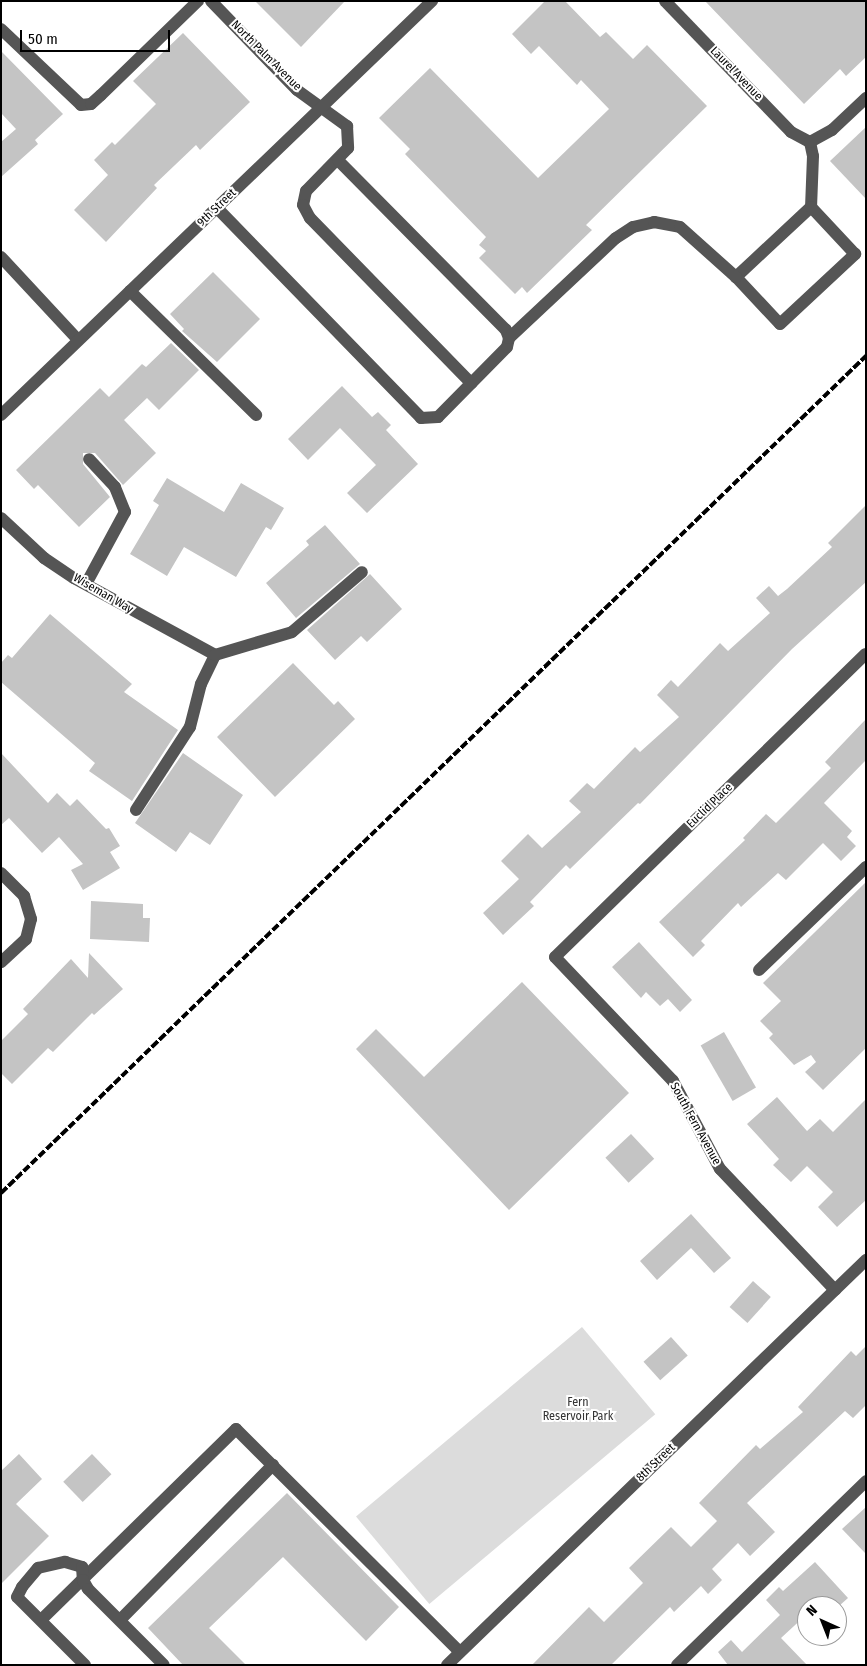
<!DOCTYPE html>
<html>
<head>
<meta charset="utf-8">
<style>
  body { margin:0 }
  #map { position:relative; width:867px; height:1666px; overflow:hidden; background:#fff; font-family:"Fira Sans Condensed",sans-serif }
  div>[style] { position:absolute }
  .green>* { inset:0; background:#dcdcdc; transform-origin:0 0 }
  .building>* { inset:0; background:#c4c4c4; transform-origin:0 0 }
  .minor>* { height:12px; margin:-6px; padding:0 6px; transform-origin:6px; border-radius:6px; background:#555 }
  .rail>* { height:4px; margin-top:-2px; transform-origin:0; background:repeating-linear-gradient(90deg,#000 0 8px,transparent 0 10.5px) }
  span { translate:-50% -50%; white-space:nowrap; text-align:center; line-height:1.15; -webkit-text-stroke:4px #fff; paint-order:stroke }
  .street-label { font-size:12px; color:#000 }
  .park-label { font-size:12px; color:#333 }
  .frame { position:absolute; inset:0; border:2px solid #000; pointer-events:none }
  .north { position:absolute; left:797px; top:1596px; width:50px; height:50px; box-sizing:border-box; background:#fff; border:1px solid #999; border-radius:50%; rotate:316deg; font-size:14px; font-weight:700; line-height:20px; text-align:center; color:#000 }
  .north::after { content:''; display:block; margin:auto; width:18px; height:22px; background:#000; clip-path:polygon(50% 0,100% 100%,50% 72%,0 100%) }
  .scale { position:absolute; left:20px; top:30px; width:150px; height:22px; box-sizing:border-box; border:2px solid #000; border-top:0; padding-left:6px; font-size:15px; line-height:18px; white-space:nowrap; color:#000; -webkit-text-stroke:4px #fff; paint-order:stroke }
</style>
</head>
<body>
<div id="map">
  <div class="green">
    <i style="left:582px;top:1327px;width:114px;height:295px;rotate:50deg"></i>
  </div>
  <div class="building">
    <i style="clip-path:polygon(255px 1px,345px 1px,301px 47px)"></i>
    <i style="clip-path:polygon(545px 1px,565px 1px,600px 37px,606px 32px,633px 59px,647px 45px,707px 106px,586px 225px,592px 230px,527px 293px,522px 287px,515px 294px,479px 258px,486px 251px,479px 245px,486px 237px,405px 154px,410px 149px,379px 118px,430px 68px,538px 178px,609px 109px,581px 80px,577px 85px,539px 46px,531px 54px,512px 34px)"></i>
    <i style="clip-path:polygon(705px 1px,866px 1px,866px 57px,846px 76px,840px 69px,804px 104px)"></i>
    <i style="clip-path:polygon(183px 33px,250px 102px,200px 150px,196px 145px,154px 185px,157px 188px,106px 242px,74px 210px,108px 175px,94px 160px,112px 142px,115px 145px,156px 104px,133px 81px)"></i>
    <i style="clip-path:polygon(1px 51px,63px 114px,35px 140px,38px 144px,1px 177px,1px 142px,16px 129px,1px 113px)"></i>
    <i style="clip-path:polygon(866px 127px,866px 199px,830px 161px)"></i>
    <i style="clip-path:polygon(213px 272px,260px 319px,217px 362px,182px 331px,184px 329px,170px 314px)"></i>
    <i style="clip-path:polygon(171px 343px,199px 370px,159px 410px,147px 398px,124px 420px,156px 453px,123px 485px,95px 453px,83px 453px,83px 464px,110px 497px,79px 527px,38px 485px,34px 489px,16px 470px,100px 388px,109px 397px,142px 364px,146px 367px)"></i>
    <i style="clip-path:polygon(342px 386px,372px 417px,378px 412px,391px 425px,386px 430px,418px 464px,367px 513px,347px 493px,376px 465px,340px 428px,308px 460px,288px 439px)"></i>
    <i style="clip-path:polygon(167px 478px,224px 512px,241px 483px,284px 508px,271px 530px,266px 527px,236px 577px,184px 547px,167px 576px,130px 554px,159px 505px,153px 501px)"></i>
    <i style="clip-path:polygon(866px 505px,866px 582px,792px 649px,640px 804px,638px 803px,570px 869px,566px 865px,530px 902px,534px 906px,503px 935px,483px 913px,519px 879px,501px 861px,528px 834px,542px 848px,581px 812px,569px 801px,587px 783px,594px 789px,635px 747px,640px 752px,679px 717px,657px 695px,671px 680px,678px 687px,720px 643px,728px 651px,770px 613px,756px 598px,769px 586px,778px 596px,787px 589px,832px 547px,828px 543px)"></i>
    <i style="clip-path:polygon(325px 525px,360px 564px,296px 618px,266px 583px,309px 545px,306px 541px)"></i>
    <i style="clip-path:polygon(370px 574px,402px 609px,367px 642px,361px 636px,335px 660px,307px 630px)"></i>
    <i style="clip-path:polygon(50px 614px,132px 684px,124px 692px,178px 730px,132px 801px,89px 771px,95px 763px,1px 682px,1px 663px,8px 655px,12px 658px)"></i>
    <i style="clip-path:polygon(293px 663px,334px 705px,338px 701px,355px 719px,275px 797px,217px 737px)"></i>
    <i style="clip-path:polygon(866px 719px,866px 760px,824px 803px,852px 831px,847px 837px,856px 846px,841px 861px,823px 843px,786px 880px,778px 873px,741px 907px,738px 903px,701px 941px,705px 945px,693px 957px,659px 922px,745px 840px,743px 838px,766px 814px,776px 823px,831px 768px,825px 762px)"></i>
    <i style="clip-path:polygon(1px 753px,48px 803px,57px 793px,70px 806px,77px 799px,106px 829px,109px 828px,120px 846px,110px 852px,120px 868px,83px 890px,71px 870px,83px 864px,59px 837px,42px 853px,9px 818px,1px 825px)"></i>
    <i style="clip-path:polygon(183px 753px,243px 795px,210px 845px,190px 832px,176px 852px,135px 823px)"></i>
    <i style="clip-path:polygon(866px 882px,866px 1048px,823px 1090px,805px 1072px,816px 1062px,811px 1055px,794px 1065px,769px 1038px,773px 1034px,760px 1021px,781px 1001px,763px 983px)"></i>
    <i style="clip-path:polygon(91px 901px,143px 904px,143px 918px,150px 918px,149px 942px,90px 939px)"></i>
    <i style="clip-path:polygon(639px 942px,692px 1000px,680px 1012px,668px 999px,660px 1006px,646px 992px,641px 998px,612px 967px)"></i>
    <i style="clip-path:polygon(89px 953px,123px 989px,94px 1015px,92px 1013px,53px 1052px,48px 1048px,12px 1084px,1px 1073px,1px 1041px,28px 1014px,23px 1009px,71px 959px,88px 978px)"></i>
    <i style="clip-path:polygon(522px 982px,629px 1093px,509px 1210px,356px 1049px,376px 1029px,424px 1077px)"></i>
    <i style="left:724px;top:1032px;width:64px;height:27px;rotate:60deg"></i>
    <i style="clip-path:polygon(777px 1097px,807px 1131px,820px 1119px,833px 1132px,866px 1099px,866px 1200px,837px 1227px,818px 1207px,833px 1192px,807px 1166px,791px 1182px,773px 1165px,779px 1159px,747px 1124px)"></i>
    <i style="left:631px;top:1134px;width:34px;height:35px;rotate:47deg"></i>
    <i style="clip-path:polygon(691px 1214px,731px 1258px,714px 1273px,691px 1248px,657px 1280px,640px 1261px)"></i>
    <i style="left:753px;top:1281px;width:24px;height:35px;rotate:42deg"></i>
    <i style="left:671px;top:1337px;width:25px;height:37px;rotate:48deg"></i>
    <i style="clip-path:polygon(866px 1346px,866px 1405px,853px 1418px,845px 1411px,747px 1503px,775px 1532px,750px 1556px,738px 1543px,712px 1569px,722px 1580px,708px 1594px,701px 1586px,674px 1612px,670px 1607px,611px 1665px,532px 1665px,589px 1607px,604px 1622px,643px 1583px,629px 1568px,671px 1527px,691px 1547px,717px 1521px,699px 1503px,756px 1445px,760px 1449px,803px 1412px,798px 1407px,851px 1351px,856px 1356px)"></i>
    <i style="clip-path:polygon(19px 1454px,42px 1479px,16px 1504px,49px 1536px,1px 1584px,1px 1471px)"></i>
    <i style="left:92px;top:1454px;width:28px;height:40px;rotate:46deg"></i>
    <i style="clip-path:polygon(287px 1493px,399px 1607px,366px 1641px,283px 1557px,209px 1628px,246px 1665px,183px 1665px,148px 1628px)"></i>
    <i style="clip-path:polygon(866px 1507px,866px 1554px,842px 1529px)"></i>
    <i style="clip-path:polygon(815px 1562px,848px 1598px,839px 1606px,807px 1606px,807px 1614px,781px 1638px,807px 1665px,728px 1665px,718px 1652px,731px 1640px,742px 1652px,780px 1615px,766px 1600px,779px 1587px,783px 1591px)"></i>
  </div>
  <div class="minor">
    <i style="left:211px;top:1px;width:124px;rotate:46deg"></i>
    <i style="left:297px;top:90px;width:62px;rotate:35.8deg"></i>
    <i style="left:347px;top:126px;width:22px;rotate:87deg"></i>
    <i style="left:348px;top:148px;width:60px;rotate:134.3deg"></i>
    <i style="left:306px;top:191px;width:14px;rotate:102deg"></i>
    <i style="left:303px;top:205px;width:15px;rotate:62deg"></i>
    <i style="left:310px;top:218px;width:231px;rotate:45.7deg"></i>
    <i style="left:665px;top:1px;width:182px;rotate:46.1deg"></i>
    <i style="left:791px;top:132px;width:21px;rotate:28deg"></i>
    <i style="left:1px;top:29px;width:110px;rotate:43.5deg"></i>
    <i style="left:81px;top:105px;width:10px;rotate:-6deg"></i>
    <i style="left:91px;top:104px;width:13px;rotate:-42deg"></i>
    <i style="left:101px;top:95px;width:135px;rotate:-44.1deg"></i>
    <i style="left:810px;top:142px;width:14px;rotate:78deg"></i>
    <i style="left:813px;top:156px;width:51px;rotate:92.2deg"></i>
    <i style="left:811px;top:207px;width:103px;rotate:137deg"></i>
    <i style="left:736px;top:277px;width:64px;rotate:46.9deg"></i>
    <i style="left:780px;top:324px;width:103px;rotate:-43deg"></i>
    <i style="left:855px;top:254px;width:64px;rotate:-133.1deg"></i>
    <i style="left:810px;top:142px;width:25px;rotate:-29deg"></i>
    <i style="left:832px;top:130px;width:47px;rotate:-43.3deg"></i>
    <i style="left:217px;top:208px;width:293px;rotate:45.8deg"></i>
    <i style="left:421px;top:418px;width:17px;rotate:-3deg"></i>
    <i style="left:438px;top:417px;width:98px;rotate:-45.4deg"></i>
    <i style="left:507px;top:347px;width:9px;rotate:-77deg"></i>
    <i style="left:509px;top:338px;width:9px;rotate:-111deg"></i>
    <i style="left:506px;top:330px;width:239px;rotate:-134.7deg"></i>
    <i style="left:1px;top:257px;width:113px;rotate:47.1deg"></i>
    <i style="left:130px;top:291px;width:177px;rotate:44.5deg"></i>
    <i style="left:509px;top:338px;width:146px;rotate:-43.1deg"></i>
    <i style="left:616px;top:238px;width:20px;rotate:-33deg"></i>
    <i style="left:633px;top:227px;width:22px;rotate:-13deg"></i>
    <i style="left:654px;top:222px;width:26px;rotate:11deg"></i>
    <i style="left:680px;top:227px;width:75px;rotate:41.8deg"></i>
    <i style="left:1px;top:415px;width:598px;rotate:-43.85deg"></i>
    <i style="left:1px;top:518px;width:59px;rotate:42.9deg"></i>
    <i style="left:44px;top:558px;width:36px;rotate:34deg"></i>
    <i style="left:74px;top:578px;width:161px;rotate:28.6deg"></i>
    <i style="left:86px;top:584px;width:82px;rotate:-61.6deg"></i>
    <i style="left:125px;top:512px;width:27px;rotate:-112deg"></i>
    <i style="left:115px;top:487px;width:38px;rotate:-133deg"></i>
    <i style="left:136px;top:810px;width:99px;rotate:-57deg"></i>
    <i style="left:190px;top:727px;width:44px;rotate:-75.7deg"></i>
    <i style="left:201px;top:684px;width:32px;rotate:-64deg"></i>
    <i style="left:215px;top:655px;width:80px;rotate:-16.6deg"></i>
    <i style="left:292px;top:632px;width:92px;rotate:-40.6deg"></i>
    <i style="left:1px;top:873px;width:33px;rotate:45deg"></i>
    <i style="left:24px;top:896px;width:24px;rotate:73deg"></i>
    <i style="left:31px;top:919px;width:21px;rotate:104deg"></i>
    <i style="left:26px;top:939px;width:34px;rotate:137deg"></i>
    <i style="left:759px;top:970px;width:149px;rotate:-43.9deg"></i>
    <i style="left:835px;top:1290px;width:167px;rotate:-133.5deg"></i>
    <i style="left:720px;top:1169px;width:100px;rotate:-118.1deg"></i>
    <i style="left:673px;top:1081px;width:171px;rotate:-133.6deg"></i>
    <i style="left:555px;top:957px;width:434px;rotate:-44.3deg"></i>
    <i style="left:41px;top:1620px;width:273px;rotate:-44.4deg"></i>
    <i style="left:236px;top:1429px;width:316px;rotate:44.9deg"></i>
    <i style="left:120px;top:1620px;width:218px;rotate:-45.4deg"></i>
    <i style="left:85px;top:1665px;width:96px;rotate:-135deg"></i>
    <i style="left:17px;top:1597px;width:11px;rotate:-63deg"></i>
    <i style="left:22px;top:1587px;width:25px;rotate:-50deg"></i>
    <i style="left:38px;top:1568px;width:28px;rotate:-13deg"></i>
    <i style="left:65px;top:1562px;width:18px;rotate:16deg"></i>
    <i style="left:82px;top:1567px;width:13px;rotate:86deg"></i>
    <i style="left:83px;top:1580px;width:10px;rotate:61deg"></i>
    <i style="left:88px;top:1589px;width:107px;rotate:45deg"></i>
    <i style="left:447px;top:1665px;width:583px;rotate:-44.03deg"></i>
    <i style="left:677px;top:1665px;width:264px;rotate:-44.2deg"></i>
  </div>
  <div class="rail">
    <i style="left:1px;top:1193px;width:1204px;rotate:-44.06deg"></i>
  </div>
  <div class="street-label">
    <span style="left:266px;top:56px;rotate:45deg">North Palm Avenue</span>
    <span style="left:736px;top:74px;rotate:46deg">Laurel Avenue</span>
    <span style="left:217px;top:208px;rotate:-44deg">9th Street</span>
    <span style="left:103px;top:594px;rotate:30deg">Wiseman Way</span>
    <span style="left:710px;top:806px;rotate:-44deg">Euclid Place</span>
    <span style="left:695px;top:1124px;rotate:61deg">South Fern Avenue</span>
    <span style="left:656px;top:1463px;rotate:-44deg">8th Street</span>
  </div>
  <div class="park-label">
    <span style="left:578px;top:1410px">Fern<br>Reservoir Park</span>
  </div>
  <div class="frame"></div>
  <div class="north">N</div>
  <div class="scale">50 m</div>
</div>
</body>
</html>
